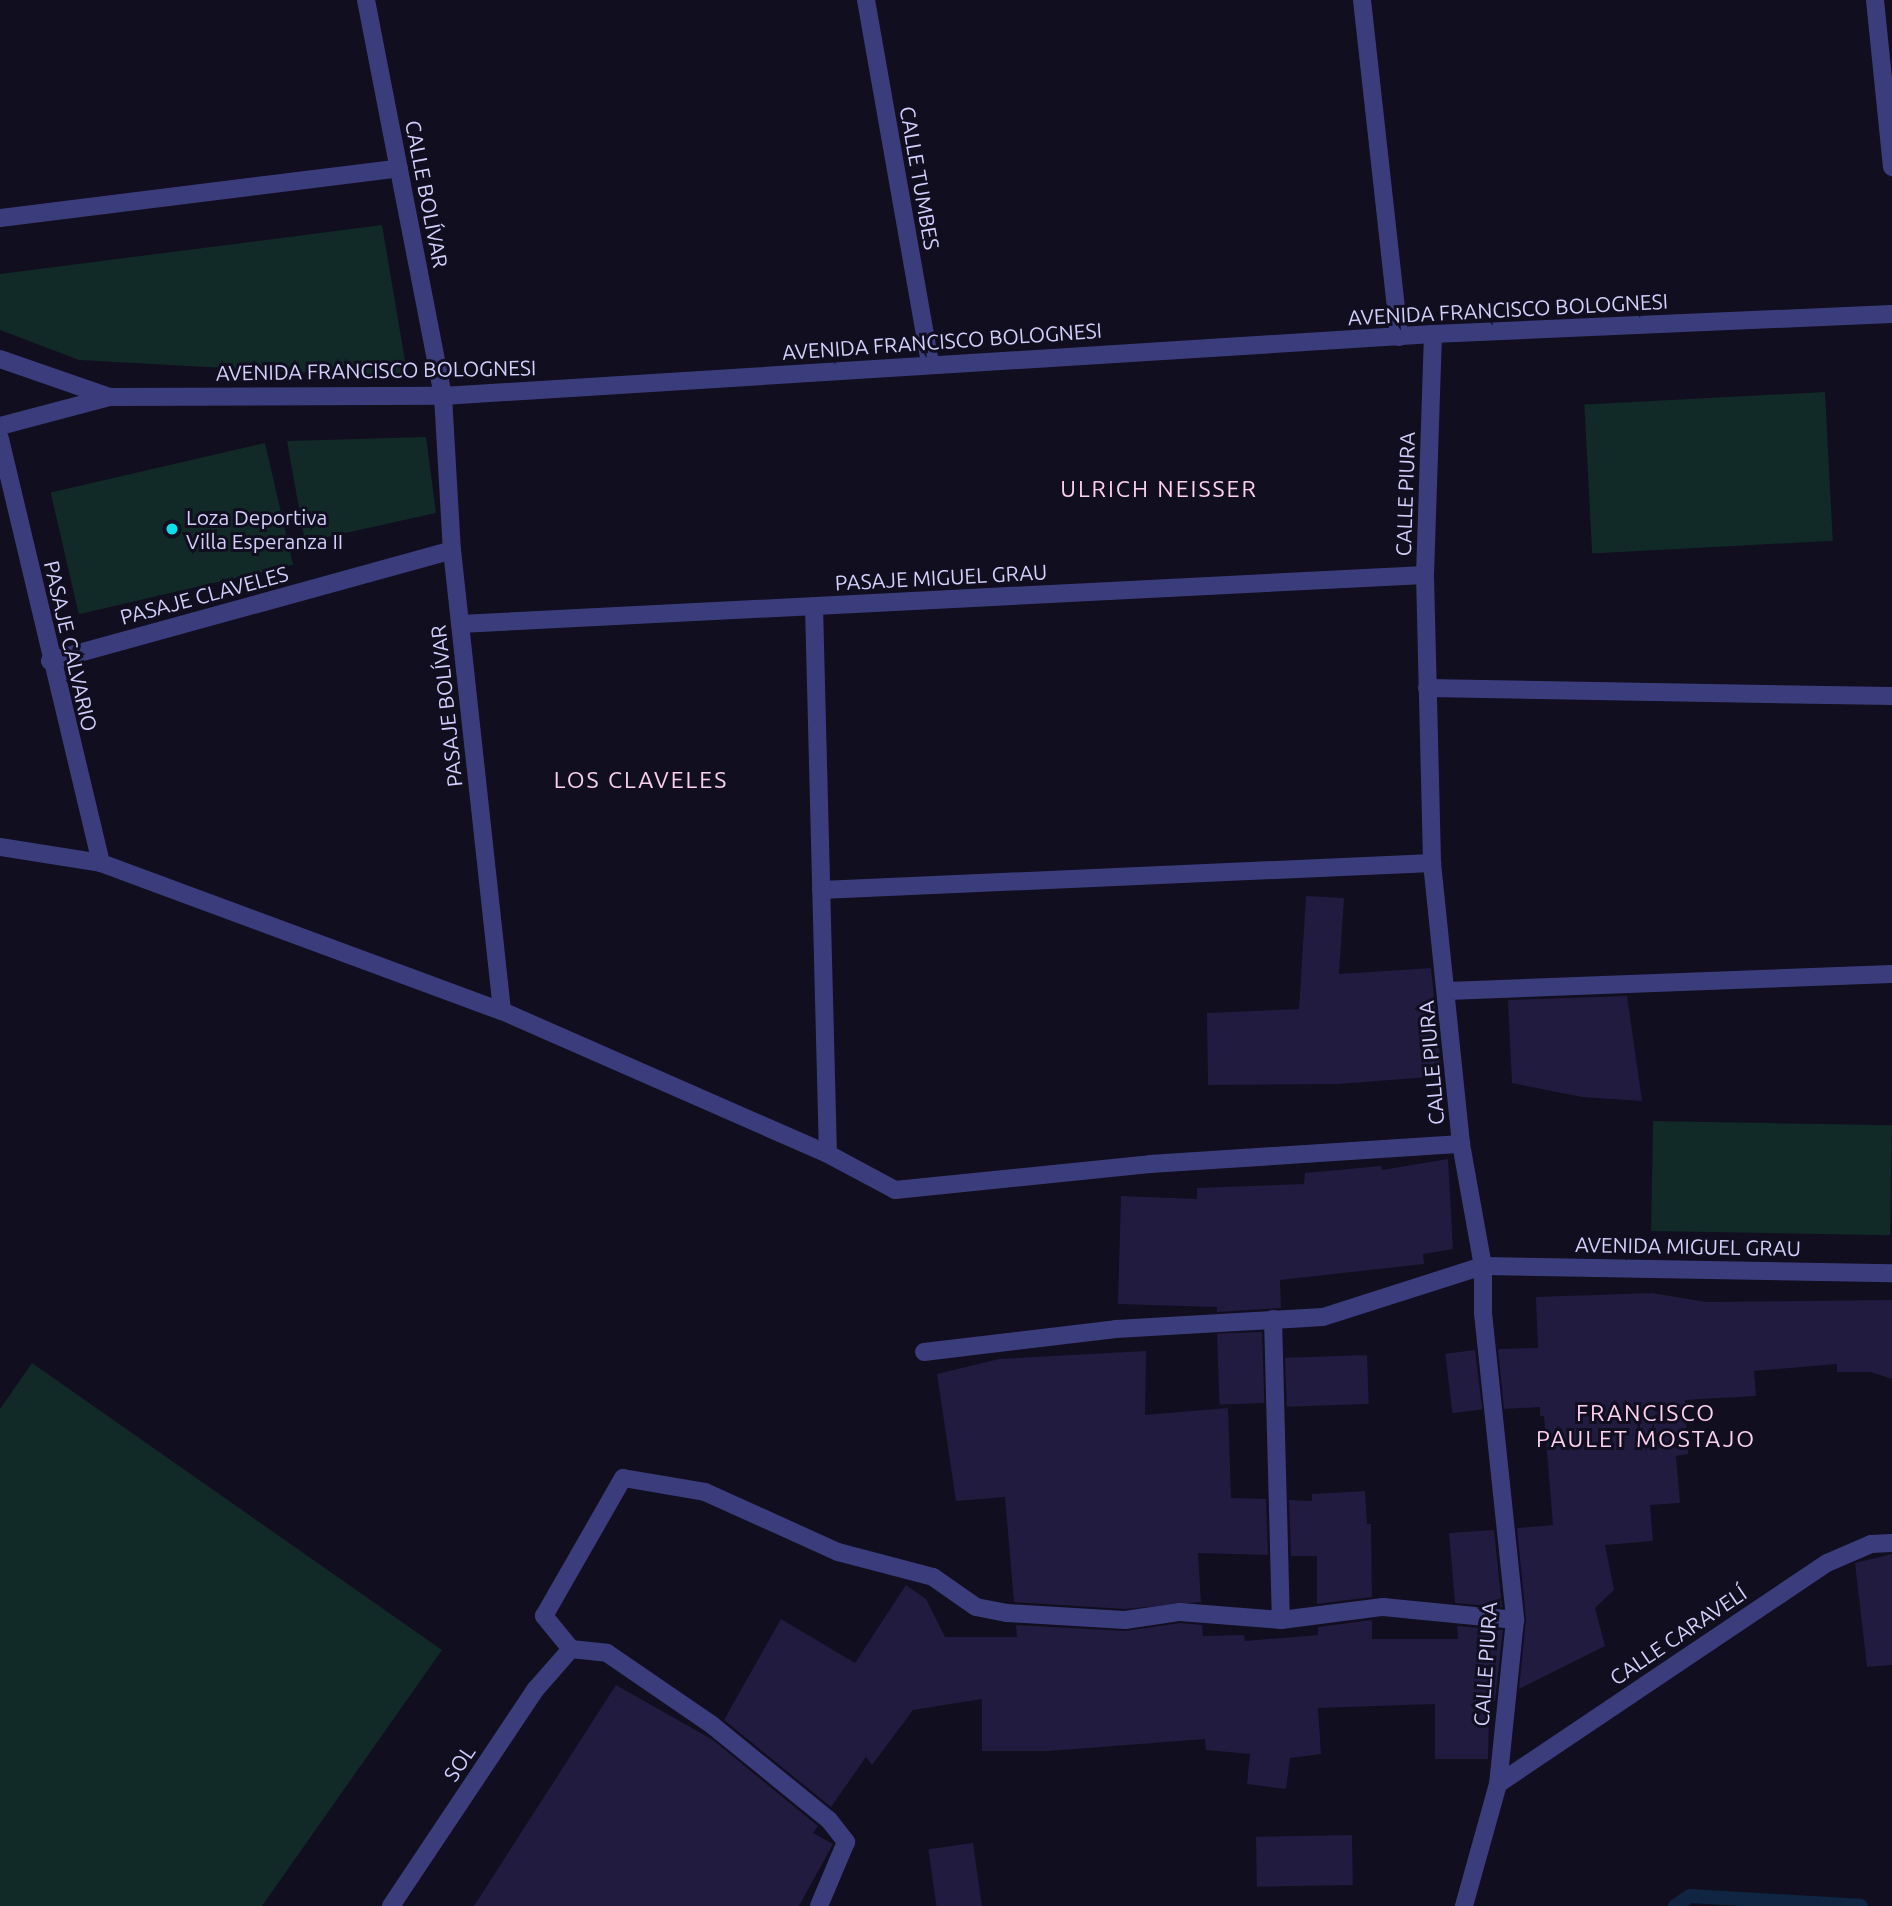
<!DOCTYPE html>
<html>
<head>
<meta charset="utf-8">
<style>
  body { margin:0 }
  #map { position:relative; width:1892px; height:1906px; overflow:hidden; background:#100e1f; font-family:Ubuntu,sans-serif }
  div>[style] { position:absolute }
  .green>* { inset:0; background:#112927; transform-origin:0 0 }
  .stream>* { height:14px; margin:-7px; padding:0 7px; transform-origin:7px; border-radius:7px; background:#0f2542 }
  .building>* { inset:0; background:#201b3f; transform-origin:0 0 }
  .lane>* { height:18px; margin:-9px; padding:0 9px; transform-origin:9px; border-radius:9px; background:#3b3c7c }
  .street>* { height:18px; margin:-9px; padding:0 9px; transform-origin:9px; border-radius:9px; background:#3b3c7c }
  .dots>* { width:19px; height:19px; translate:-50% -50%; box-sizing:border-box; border:4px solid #100e1f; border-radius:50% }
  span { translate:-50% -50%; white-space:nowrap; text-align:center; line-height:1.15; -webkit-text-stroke:6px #100e1f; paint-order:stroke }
  .street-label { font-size:21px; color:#d2cffc }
  .poi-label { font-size:21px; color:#d2cffc }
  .left { translate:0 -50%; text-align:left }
  .neighbourhood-label { font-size:23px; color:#fcd0ef; letter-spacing:2px }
</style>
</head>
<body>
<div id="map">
  <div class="green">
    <i style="clip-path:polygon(382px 225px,408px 378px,79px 360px,0 330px,0 274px)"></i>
    <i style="left:1825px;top:392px;width:149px;height:241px;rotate:87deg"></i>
    <i style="clip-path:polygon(426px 437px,436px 513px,305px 542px,287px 441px)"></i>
    <i style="left:265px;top:443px;width:125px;height:220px;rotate:77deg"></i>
    <i style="left:1653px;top:1121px;width:239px;height:110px;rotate:1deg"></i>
    <i style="clip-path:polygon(32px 1363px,442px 1650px,262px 1906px,0 1906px,0 1409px)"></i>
  </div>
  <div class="stream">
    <i style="left:1675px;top:1906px;width:18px;rotate:-34deg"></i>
    <i style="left:1690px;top:1896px;width:171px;rotate:3.3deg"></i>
  </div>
  <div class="building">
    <i style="clip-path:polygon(1306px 896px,1344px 898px,1339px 974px,1431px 968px,1442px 1076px,1338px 1084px,1208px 1085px,1207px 1013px,1299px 1009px)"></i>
    <i style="clip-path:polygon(1627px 996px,1642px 1101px,1582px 1097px,1512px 1083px,1508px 1000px)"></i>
    <i style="clip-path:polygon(1448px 1159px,1453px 1249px,1423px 1254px,1424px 1264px,1280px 1280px,1281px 1308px,1217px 1312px,1217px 1307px,1118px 1304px,1121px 1196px,1197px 1199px,1197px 1188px,1304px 1184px,1305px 1173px,1381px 1166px,1382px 1170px)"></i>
    <i style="clip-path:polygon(1652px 1293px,1707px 1302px,1892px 1300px,1892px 1379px,1871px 1372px,1837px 1372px,1837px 1364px,1754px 1371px,1756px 1396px,1685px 1400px,1688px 1454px,1676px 1456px,1680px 1503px,1650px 1505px,1653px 1541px,1605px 1545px,1614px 1590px,1595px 1608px,1605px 1646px,1519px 1689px,1526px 1619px,1517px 1528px,1553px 1525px,1544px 1416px,1540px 1416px,1540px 1407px,1504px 1409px,1498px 1349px,1538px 1348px,1536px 1297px)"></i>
    <i style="left:1262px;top:1332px;width:71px;height:45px;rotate:88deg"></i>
    <i style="left:1475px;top:1350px;width:60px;height:30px;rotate:83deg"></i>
    <i style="clip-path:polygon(1146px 1351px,1145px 1415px,1228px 1408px,1231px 1498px,1266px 1499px,1268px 1555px,1198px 1553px,1201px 1602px,1125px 1609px,1014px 1602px,1005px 1497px,956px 1501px,937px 1374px,999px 1359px)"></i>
    <i style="left:1367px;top:1355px;width:49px;height:82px;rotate:88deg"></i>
    <i style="clip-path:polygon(1365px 1491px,1367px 1524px,1371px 1524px,1372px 1597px,1317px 1604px,1317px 1556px,1291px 1556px,1289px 1500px,1312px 1501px,1312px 1494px)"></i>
    <i style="clip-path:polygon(1494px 1530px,1502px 1607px,1455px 1603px,1449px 1533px)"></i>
    <i style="clip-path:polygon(1892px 1554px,1892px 1665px,1867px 1667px,1855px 1563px)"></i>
    <i style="clip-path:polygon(906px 1585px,926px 1599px,945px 1637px,1017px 1637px,1016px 1625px,1125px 1631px,1180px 1623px,1202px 1625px,1203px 1636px,1244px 1635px,1245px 1641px,1318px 1635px,1318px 1627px,1372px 1620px,1372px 1639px,1458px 1639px,1457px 1626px,1503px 1630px,1495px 1701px,1489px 1705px,1488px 1759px,1435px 1759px,1435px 1704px,1318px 1708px,1321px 1754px,1290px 1758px,1286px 1789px,1247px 1784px,1250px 1754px,1206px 1750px,1205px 1739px,1049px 1751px,982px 1751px,982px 1699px,913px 1710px,872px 1765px,866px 1757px,831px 1807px,724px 1720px,781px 1619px,855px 1663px)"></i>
    <i style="clip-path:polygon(616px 1685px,713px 1740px,818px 1826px,813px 1833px,833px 1844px,799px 1906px,474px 1906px)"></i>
    <i style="left:1352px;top:1835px;width:50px;height:96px;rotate:89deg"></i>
    <i style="left:973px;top:1843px;width:64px;height:45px;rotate:82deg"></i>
  </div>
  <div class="lane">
    <i style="left:50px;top:661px;width:417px;rotate:-15.4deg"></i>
    <i style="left:571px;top:1649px;width:43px;rotate:-129.3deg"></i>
    <i style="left:544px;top:1616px;width:159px;rotate:-60.2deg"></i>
    <i style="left:623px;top:1478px;width:83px;rotate:9.7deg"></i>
    <i style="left:705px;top:1492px;width:146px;rotate:24.3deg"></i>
    <i style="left:838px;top:1552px;width:98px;rotate:14.7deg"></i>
    <i style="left:933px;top:1577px;width:52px;rotate:34.9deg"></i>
  </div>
  <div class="street">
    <i style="left:366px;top:0;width:403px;rotate:79deg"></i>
    <i style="left:443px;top:396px;width:154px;rotate:86.7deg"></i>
    <i style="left:452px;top:550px;width:464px;rotate:83.8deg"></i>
    <i style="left:866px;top:0;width:370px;rotate:80deg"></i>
    <i style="left:1362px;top:0;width:339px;rotate:83.7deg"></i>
    <i style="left:1875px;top:0;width:168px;rotate:84.2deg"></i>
    <i style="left:0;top:218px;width:402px;rotate:-7.1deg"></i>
    <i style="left:1433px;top:334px;width:241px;rotate:91.9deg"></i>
    <i style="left:1425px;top:575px;width:288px;rotate:88.6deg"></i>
    <i style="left:1432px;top:863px;width:282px;rotate:84.1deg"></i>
    <i style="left:1461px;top:1144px;width:124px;rotate:79.8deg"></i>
    <i style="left:1483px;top:1266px;width:47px;rotate:90deg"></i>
    <i style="left:1483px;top:1313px;width:309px;rotate:84deg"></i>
    <i style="left:1515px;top:1620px;width:165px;rotate:95.9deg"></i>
    <i style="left:1498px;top:1784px;width:127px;rotate:105.6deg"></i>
    <i style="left:0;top:359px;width:116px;rotate:19.1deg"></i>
    <i style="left:110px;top:397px;width:333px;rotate:-0.2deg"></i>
    <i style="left:443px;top:396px;width:992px;rotate:-3.58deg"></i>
    <i style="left:1433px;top:334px;width:459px;rotate:-2.5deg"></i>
    <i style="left:0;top:426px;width:114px;rotate:-14.8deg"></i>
    <i style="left:0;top:439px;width:436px;rotate:76.6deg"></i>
    <i style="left:814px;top:606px;width:548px;rotate:88.54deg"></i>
    <i style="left:460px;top:624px;width:966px;rotate:-2.91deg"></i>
    <i style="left:1427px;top:688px;width:465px;rotate:1deg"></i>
    <i style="left:0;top:847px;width:102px;rotate:9deg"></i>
    <i style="left:101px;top:863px;width:427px;rotate:20.3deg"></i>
    <i style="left:502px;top:1011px;width:356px;rotate:23.7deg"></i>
    <i style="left:828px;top:1154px;width:76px;rotate:28.2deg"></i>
    <i style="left:895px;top:1190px;width:256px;rotate:-5.8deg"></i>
    <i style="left:1150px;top:1164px;width:312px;rotate:-3.7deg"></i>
    <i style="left:821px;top:890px;width:612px;rotate:-2.53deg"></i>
    <i style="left:1448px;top:991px;width:444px;rotate:-2.2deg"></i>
    <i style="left:1273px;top:1319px;width:301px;rotate:88.5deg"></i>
    <i style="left:924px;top:1352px;width:193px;rotate:-6.8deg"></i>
    <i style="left:1116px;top:1329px;width:207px;rotate:-3.3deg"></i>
    <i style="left:1323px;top:1317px;width:168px;rotate:-17.7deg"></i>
    <i style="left:1483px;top:1266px;width:409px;rotate:1deg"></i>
    <i style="left:976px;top:1607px;width:32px;rotate:11deg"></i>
    <i style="left:1007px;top:1613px;width:118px;rotate:3.4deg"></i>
    <i style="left:1125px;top:1620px;width:56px;rotate:-8.3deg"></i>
    <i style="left:1180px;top:1612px;width:101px;rotate:4.5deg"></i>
    <i style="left:1281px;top:1620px;width:103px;rotate:-7.3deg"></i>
    <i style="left:1383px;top:1607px;width:133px;rotate:5.6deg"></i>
    <i style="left:1498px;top:1784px;width:396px;rotate:-33.9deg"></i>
    <i style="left:1827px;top:1563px;width:48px;rotate:-23.4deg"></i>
    <i style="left:1871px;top:1544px;width:21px;rotate:-3deg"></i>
    <i style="left:391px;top:1906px;width:260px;rotate:-56.3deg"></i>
    <i style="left:535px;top:1690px;width:55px;rotate:-48.7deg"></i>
    <i style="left:571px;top:1649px;width:36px;rotate:6deg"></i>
    <i style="left:607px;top:1653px;width:127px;rotate:34.4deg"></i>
    <i style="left:712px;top:1725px;width:151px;rotate:39.1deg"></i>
    <i style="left:829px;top:1820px;width:28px;rotate:52deg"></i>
    <i style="left:846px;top:1842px;width:69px;rotate:112.9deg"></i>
  </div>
  <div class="dots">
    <i style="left:172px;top:529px;background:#0ddfea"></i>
  </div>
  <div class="street-label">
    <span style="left:920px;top:178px;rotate:80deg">CALLE TUMBES</span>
    <span style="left:427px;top:194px;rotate:79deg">CALLE BOLÍVAR</span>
    <span style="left:1508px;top:309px;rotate:-3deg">AVENIDA FRANCISCO BOLOGNESI</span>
    <span style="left:942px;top:341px;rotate:-4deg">AVENIDA FRANCISCO BOLOGNESI</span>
    <span style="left:376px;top:370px;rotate:-1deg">AVENIDA FRANCISCO BOLOGNESI</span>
    <span style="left:1405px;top:494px;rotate:-88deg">CALLE PIURA</span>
    <span style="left:941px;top:577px;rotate:-3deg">PASAJE MIGUEL GRAU</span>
    <span style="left:204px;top:595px;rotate:-15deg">PASAJE CLAVELES</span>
    <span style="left:71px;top:646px;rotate:77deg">PASAJE CALVARIO</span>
    <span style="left:446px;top:706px;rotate:-96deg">PASAJE BOLÍVAR</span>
    <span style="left:1431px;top:1063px;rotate:-95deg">CALLE PIURA</span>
    <span style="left:1688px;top:1246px;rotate:1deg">AVENIDA MIGUEL GRAU</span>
    <span style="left:1678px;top:1635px;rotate:-34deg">CALLE CARAVELÍ</span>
    <span style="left:1485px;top:1664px;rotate:-86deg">CALLE PIURA</span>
    <span style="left:459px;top:1763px;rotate:-56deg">SOL</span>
  </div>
  <div class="poi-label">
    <span class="left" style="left:186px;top:529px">Loza Deportiva<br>Villa Esperanza II</span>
  </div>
  <div class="neighbourhood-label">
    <span style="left:1159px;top:489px">ULRICH NEISSER</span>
    <span style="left:641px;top:780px">LOS CLAVELES</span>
    <span style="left:1646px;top:1426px">FRANCISCO<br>PAULET MOSTAJO</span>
  </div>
</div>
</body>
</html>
